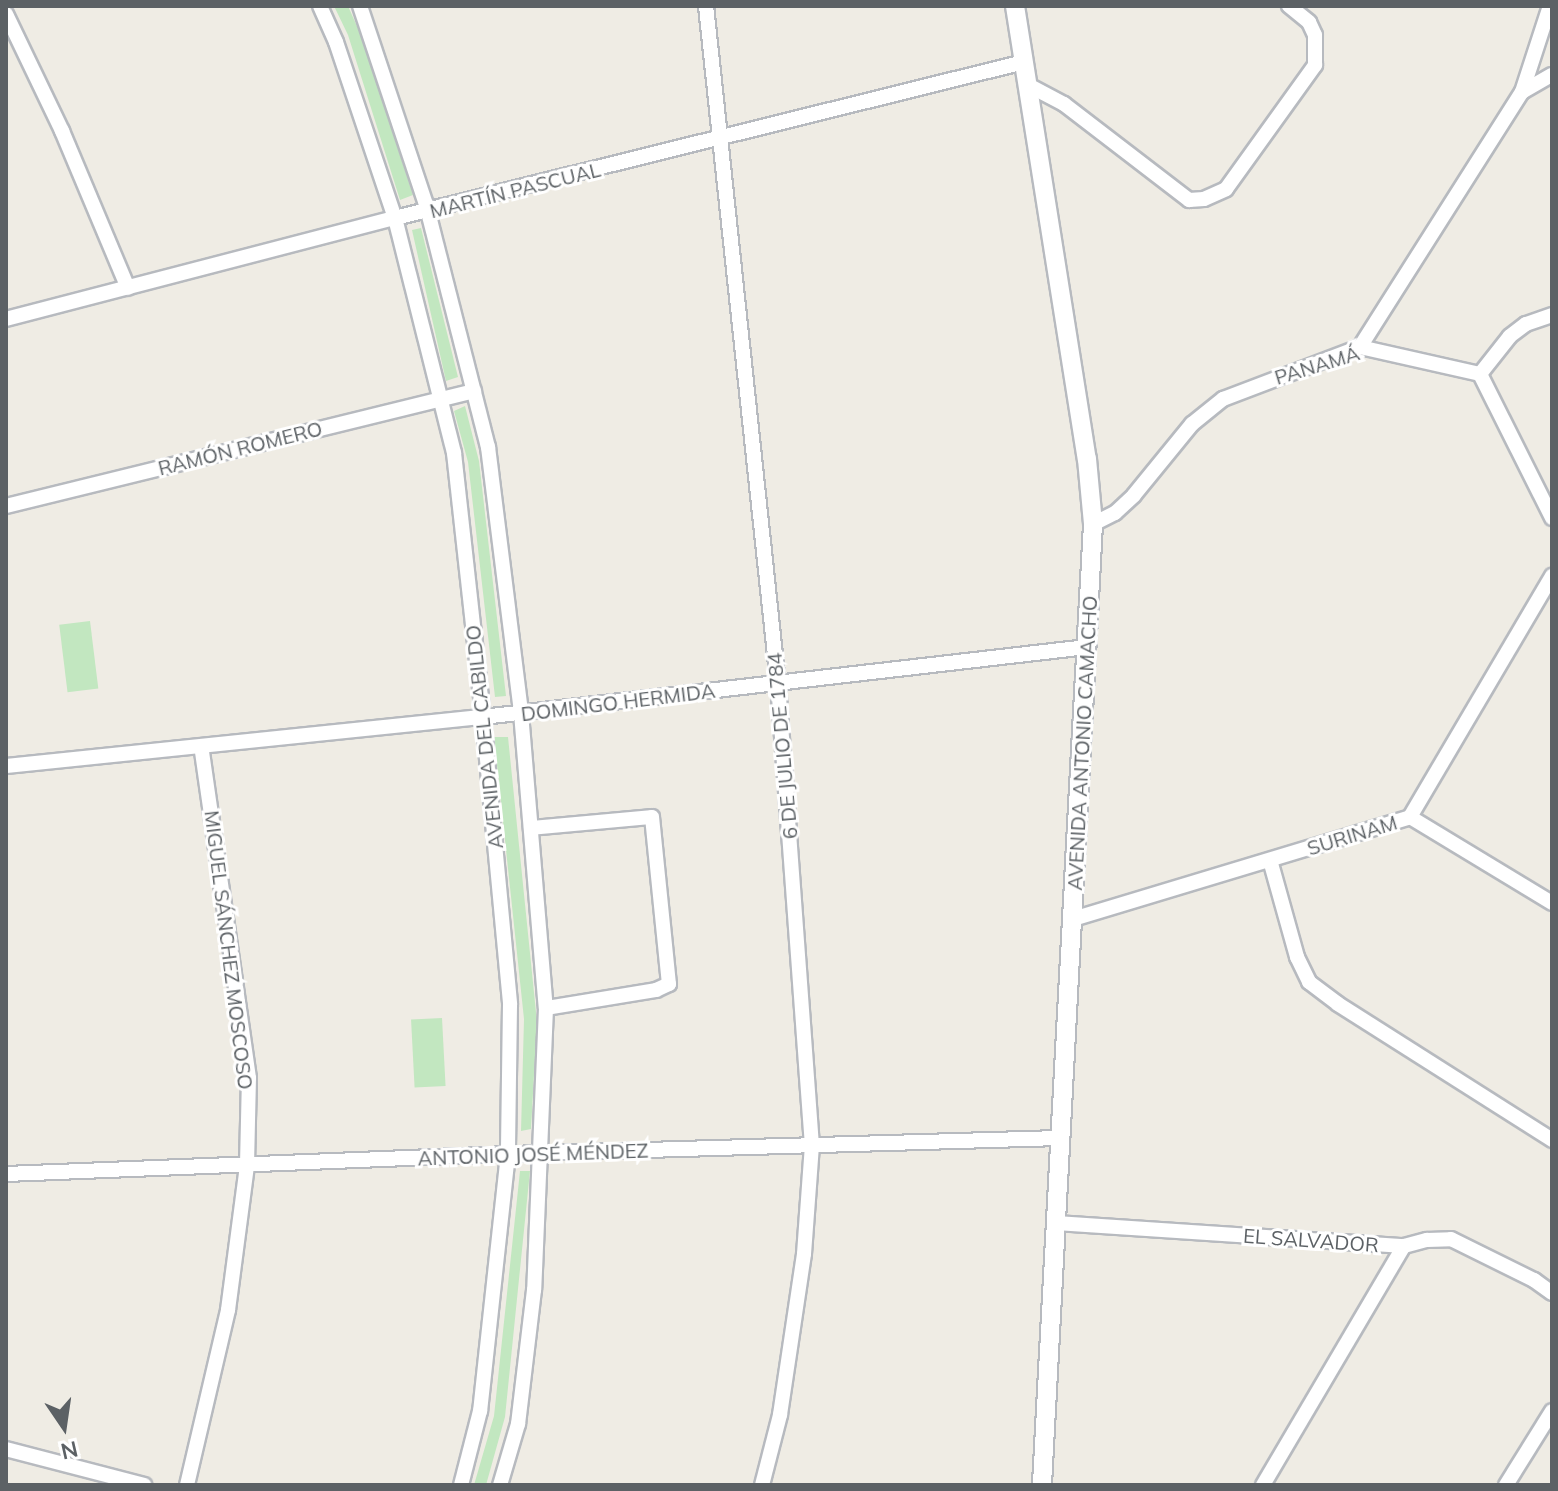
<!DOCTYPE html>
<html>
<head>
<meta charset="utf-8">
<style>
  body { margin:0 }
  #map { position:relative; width:1558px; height:1491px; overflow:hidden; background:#efece4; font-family:Mulish,sans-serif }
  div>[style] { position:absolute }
  .green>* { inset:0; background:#c2e7c0; transform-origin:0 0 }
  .roads { filter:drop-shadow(2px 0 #b7babf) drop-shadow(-2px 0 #b7babf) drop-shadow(0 2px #b7babf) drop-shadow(0 -2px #b7babf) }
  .minor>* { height:14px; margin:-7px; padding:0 7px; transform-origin:7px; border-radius:7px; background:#fff }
  .tertiary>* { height:18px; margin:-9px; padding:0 9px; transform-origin:9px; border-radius:9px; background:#fff }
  span { translate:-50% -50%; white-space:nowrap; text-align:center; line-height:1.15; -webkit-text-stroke:6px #fff; paint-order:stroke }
  .street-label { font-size:20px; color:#5c6165 }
  .frame { position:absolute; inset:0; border:8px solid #5c6165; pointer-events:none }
  .north { position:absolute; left:24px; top:1387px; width:80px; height:80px; -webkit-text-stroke:6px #fff; paint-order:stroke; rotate:167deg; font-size:22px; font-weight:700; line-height:32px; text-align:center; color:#5c6165 }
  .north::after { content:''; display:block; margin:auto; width:28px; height:36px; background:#5c6165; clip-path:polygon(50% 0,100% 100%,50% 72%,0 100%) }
</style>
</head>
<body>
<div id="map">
  <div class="green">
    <i style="clip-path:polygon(334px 6px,348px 6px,360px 33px,413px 195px,400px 200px,348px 35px)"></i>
    <i style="clip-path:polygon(421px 228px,458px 377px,446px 381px,412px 230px)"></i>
    <i style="clip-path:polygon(465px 406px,479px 461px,506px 696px,495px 697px,468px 462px,454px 411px)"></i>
    <i style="left:90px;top:621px;width:68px;height:31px;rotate:83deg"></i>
    <i style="clip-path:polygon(494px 737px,508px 737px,537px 1022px,531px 1129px,521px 1131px,524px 1019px)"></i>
    <i style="left:442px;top:1018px;width:68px;height:31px;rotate:87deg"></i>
    <i style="clip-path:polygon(520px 1171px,530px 1171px,505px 1417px,486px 1485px,474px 1485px,494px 1416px)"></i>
  </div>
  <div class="roads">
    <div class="minor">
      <i style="left:320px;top:6px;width:39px;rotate:66deg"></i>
      <i style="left:336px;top:42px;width:186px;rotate:71.5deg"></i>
      <i style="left:395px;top:218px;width:242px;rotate:75.9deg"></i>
      <i style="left:454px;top:453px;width:266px;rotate:83.7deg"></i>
      <i style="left:483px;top:717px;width:289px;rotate:84.6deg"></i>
      <i style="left:510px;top:1005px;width:149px;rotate:90.8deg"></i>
      <i style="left:508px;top:1154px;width:259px;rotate:96.2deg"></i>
      <i style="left:480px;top:1411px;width:76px;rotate:104.4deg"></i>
      <i style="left:360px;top:6px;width:209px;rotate:71.6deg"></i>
      <i style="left:426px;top:204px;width:251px;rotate:75.7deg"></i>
      <i style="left:488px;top:447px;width:268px;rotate:82.9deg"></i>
      <i style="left:521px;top:713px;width:296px;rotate:85.2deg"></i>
      <i style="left:546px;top:1008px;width:282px;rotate:92.4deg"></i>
      <i style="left:534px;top:1290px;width:135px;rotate:96.8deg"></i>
      <i style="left:518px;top:1424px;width:64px;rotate:106.4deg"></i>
      <i style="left:706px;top:6px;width:681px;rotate:83.93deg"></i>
      <i style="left:778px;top:683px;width:463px;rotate:85.8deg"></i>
      <i style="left:812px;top:1145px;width:109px;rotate:94.2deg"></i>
      <i style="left:804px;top:1254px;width:163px;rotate:98.5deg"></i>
      <i style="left:780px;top:1415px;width:72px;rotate:104.4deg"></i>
      <i style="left:6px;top:14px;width:130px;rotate:64.4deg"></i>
      <i style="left:62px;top:131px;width:170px;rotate:67.2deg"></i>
      <i style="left:1028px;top:85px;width:41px;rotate:27.8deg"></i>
      <i style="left:1064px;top:104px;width:158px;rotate:37.5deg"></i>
      <i style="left:1189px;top:200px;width:15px;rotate:-4deg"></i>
      <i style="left:1204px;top:199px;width:24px;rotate:-24deg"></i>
      <i style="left:1226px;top:189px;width:153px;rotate:-54.3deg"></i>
      <i style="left:1315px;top:65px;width:30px;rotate:-90deg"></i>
      <i style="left:1315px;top:35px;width:14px;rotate:-115deg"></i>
      <i style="left:1309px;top:22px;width:26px;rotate:-141deg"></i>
      <i style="left:1522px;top:92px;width:34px;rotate:-30deg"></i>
      <i style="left:6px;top:319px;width:402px;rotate:-14.6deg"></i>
      <i style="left:395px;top:218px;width:648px;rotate:-13.93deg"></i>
      <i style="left:1360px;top:347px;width:302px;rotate:-57.6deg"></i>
      <i style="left:1522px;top:92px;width:90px;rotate:-72deg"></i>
      <i style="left:1480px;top:374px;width:48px;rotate:-51.7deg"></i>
      <i style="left:1510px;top:336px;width:20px;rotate:-37deg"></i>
      <i style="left:1526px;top:324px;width:28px;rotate:-19deg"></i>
      <i style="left:6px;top:506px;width:482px;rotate:-13.8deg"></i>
      <i style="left:1093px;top:524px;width:25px;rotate:-27deg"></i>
      <i style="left:1115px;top:513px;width:26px;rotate:-43deg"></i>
      <i style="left:1134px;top:495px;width:92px;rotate:-50.8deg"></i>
      <i style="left:1192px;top:424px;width:40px;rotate:-39deg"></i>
      <i style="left:1223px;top:399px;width:147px;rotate:-20.8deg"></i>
      <i style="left:1360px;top:347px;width:123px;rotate:12.7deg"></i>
      <i style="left:1480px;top:374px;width:161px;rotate:63.4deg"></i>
      <i style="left:6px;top:766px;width:480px;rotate:-5.9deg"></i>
      <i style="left:483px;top:717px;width:608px;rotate:-6.61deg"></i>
      <i style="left:1410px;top:817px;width:166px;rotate:31.2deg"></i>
      <i style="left:531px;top:828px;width:121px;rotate:-5.2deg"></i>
      <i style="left:652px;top:817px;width:168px;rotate:84.2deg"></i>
      <i style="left:669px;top:984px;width:14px;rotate:155deg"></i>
      <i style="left:656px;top:990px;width:111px;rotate:170.7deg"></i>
      <i style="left:1270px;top:860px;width:101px;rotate:74.4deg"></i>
      <i style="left:1297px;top:957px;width:28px;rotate:64deg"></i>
      <i style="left:1309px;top:982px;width:36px;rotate:37deg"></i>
      <i style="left:1338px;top:1004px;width:254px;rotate:32.4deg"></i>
      <i style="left:1073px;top:919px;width:352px;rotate:-16.8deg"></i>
      <i style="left:1410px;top:817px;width:280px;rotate:-59.5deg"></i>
      <i style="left:6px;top:1174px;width:502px;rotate:-2.28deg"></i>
      <i style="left:508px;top:1154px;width:553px;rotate:-1.66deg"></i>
      <i style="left:1056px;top:1223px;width:349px;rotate:3.8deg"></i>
      <i style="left:1404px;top:1246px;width:24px;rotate:-15deg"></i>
      <i style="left:1427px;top:1240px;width:24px;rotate:-2deg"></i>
      <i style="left:1451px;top:1239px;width:93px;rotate:26.3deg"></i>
      <i style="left:1534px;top:1280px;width:22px;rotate:36deg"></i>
      <i style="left:6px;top:1449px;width:143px;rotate:14.6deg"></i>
      <i style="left:187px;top:1485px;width:180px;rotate:-76.8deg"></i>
      <i style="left:228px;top:1310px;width:146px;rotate:-82.5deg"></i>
      <i style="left:247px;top:1165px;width:87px;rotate:-88.7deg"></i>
      <i style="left:249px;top:1078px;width:335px;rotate:-98.2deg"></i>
      <i style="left:1263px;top:1485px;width:277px;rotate:-59.5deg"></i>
      <i style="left:1506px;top:1485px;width:87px;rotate:-58.1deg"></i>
    </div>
    <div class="tertiary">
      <i style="left:1015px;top:6px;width:459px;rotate:81deg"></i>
      <i style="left:1087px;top:459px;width:65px;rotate:84.7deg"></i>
      <i style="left:1093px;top:524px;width:962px;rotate:93.04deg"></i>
    </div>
  </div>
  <div class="street-label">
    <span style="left:515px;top:190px;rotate:-14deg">MARTÍN PASCUAL</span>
    <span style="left:1317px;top:365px;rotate:-17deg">PANAMÁ</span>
    <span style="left:240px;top:448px;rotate:-14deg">RAMÓN ROMERO</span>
    <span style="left:618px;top:702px;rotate:-7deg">DOMINGO HERMIDA</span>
    <span style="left:484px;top:737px;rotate:-96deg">AVENIDA DEL CABILDO</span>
    <span style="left:1082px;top:743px;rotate:-87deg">AVENIDA ANTONIO CAMACHO</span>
    <span style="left:782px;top:746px;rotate:-95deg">6 DE JULIO DE 1784</span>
    <span style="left:1352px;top:835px;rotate:-17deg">SURINAM</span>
    <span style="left:229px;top:950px;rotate:83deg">MIGUEL SÁNCHEZ MOSCOSO</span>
    <span style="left:533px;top:1154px;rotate:-2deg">ANTONIO JOSÉ MÉNDEZ</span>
    <span style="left:1311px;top:1240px;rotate:4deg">EL SALVADOR</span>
  </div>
  <div class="frame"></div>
  <div class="north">N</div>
</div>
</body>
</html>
